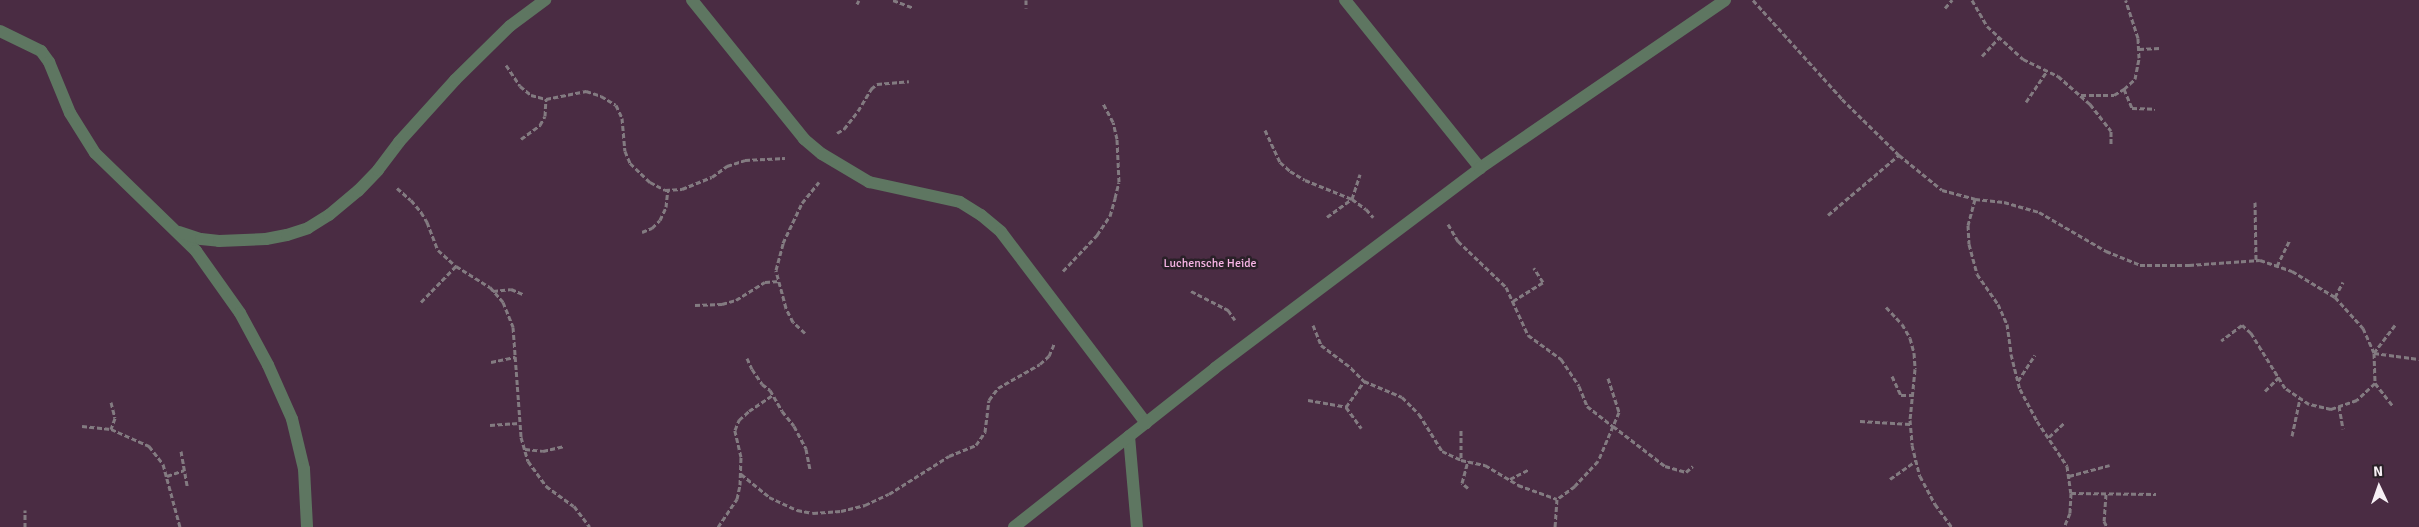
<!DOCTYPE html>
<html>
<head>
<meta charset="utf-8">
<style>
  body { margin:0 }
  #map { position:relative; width:2419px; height:527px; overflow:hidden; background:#2a2128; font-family:Signika,sans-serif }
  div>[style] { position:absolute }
  .green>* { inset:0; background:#4a2c43; transform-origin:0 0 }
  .path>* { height:3px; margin-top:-1.5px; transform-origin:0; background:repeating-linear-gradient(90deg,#837b81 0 5px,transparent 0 7.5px) }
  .minor>* { height:12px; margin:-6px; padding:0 6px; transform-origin:6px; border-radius:6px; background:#5e7661 }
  span { translate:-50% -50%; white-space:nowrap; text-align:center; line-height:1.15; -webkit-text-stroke:5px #2a2128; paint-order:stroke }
  .park-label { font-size:12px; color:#f7b4e5 }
  .north { position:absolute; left:2354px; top:462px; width:50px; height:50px; -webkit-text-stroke:4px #2a2128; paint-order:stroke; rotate:357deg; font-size:14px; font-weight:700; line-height:20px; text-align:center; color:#f7f0f5 }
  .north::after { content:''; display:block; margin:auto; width:18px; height:22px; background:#f7f0f5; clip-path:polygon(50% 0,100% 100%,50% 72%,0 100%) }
</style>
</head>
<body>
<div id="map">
  <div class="green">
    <i style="left:0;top:0;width:2419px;height:527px"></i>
  </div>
  <div class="path">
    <i style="left:893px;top:0;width:22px;rotate:21deg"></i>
    <i style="left:1026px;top:0;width:8px;rotate:90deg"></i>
    <i style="left:1753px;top:0;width:133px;rotate:48deg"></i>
    <i style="left:1842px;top:99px;width:80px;rotate:44.5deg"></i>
    <i style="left:1899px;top:155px;width:55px;rotate:39.1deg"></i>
    <i style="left:1942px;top:190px;width:34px;rotate:15deg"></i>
    <i style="left:1975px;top:199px;width:29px;rotate:6deg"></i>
    <i style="left:2004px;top:202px;width:36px;rotate:16deg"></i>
    <i style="left:2039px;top:212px;width:78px;rotate:30.2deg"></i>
    <i style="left:2106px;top:251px;width:37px;rotate:22deg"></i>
    <i style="left:2140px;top:265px;width:49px"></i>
    <i style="left:2189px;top:265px;width:71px;rotate:-4deg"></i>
    <i style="left:2260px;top:260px;width:34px;rotate:19deg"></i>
    <i style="left:2292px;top:271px;width:50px;rotate:31.2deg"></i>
    <i style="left:2335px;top:297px;width:42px;rotate:47.9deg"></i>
    <i style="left:2363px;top:328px;width:27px;rotate:66deg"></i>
    <i style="left:2374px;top:353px;width:30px;rotate:88deg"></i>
    <i style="left:2375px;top:383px;width:25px;rotate:137deg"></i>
    <i style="left:2357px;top:400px;width:28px;rotate:161deg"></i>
    <i style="left:2331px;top:409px;width:23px;rotate:-167deg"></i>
    <i style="left:2309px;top:404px;width:29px;rotate:-146deg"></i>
    <i style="left:2285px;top:388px;width:65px;rotate:-121.7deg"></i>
    <i style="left:2251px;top:333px;width:12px;rotate:-138deg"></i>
    <i style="left:2242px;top:325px;width:26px;rotate:143deg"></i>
    <i style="left:1972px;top:0;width:30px;rotate:60deg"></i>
    <i style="left:1987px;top:26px;width:49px;rotate:42.5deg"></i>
    <i style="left:2023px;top:59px;width:39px;rotate:26deg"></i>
    <i style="left:2058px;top:76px;width:43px;rotate:41.2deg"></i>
    <i style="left:2090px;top:104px;width:34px;rotate:52deg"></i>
    <i style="left:2111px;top:131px;width:15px;rotate:90deg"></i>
    <i style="left:857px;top:4px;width:4px;rotate:-63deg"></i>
    <i style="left:1945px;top:8px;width:11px;rotate:-49deg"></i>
    <i style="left:2139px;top:49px;width:21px;rotate:-3deg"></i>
    <i style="left:1982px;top:56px;width:26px;rotate:-47deg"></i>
    <i style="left:506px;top:65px;width:25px;rotate:56deg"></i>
    <i style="left:520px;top:86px;width:14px;rotate:39deg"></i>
    <i style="left:531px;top:95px;width:16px;rotate:15deg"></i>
    <i style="left:546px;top:99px;width:41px;rotate:-11.3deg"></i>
    <i style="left:586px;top:91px;width:16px;rotate:18deg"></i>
    <i style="left:601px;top:96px;width:17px;rotate:31deg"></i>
    <i style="left:616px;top:105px;width:14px;rotate:65deg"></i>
    <i style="left:622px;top:118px;width:33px;rotate:85deg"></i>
    <i style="left:625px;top:151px;width:13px;rotate:67deg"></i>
    <i style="left:630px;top:163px;width:28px;rotate:44deg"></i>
    <i style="left:650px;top:182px;width:17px;rotate:28deg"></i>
    <i style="left:665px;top:190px;width:17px;rotate:-3deg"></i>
    <i style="left:682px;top:189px;width:32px;rotate:-22deg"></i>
    <i style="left:712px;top:177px;width:19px;rotate:-36deg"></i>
    <i style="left:727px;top:166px;width:19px;rotate:-18deg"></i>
    <i style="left:745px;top:160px;width:40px;rotate:-2.9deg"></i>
    <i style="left:2124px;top:89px;width:21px;rotate:67deg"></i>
    <i style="left:2132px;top:108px;width:23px;rotate:2deg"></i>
    <i style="left:2081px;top:95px;width:33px"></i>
    <i style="left:2114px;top:95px;width:12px;rotate:-31deg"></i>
    <i style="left:2124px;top:89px;width:15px;rotate:-42deg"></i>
    <i style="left:2135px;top:79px;width:21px;rotate:-79deg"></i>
    <i style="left:2139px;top:58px;width:20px;rotate:-93deg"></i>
    <i style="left:2138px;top:38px;width:40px;rotate:-108deg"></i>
    <i style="left:2026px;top:102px;width:37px;rotate:-56deg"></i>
    <i style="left:1265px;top:130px;width:35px;rotate:65deg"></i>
    <i style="left:1280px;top:162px;width:13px;rotate:42deg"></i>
    <i style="left:1290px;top:171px;width:17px;rotate:31deg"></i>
    <i style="left:1305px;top:180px;width:51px;rotate:22deg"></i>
    <i style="left:1352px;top:199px;width:17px;rotate:36deg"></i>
    <i style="left:1366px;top:209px;width:11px;rotate:49deg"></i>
    <i style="left:837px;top:133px;width:8px;rotate:-30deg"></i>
    <i style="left:844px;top:129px;width:23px;rotate:-52deg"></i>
    <i style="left:858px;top:111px;width:26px;rotate:-59deg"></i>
    <i style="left:871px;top:89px;width:8px;rotate:-40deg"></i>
    <i style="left:877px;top:84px;width:32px;rotate:-5deg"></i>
    <i style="left:521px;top:139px;width:24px;rotate:-36deg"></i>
    <i style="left:540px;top:125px;width:10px;rotate:-61deg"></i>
    <i style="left:545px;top:116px;width:17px;rotate:-87deg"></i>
    <i style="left:397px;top:188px;width:18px;rotate:41deg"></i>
    <i style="left:411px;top:200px;width:16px;rotate:50deg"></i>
    <i style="left:421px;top:212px;width:12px;rotate:59deg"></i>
    <i style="left:427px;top:222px;width:30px;rotate:69deg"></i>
    <i style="left:438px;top:250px;width:24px;rotate:42deg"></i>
    <i style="left:456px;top:266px;width:40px;rotate:32deg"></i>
    <i style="left:490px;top:287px;width:20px;rotate:49deg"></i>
    <i style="left:503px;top:302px;width:27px;rotate:68deg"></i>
    <i style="left:513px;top:327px;width:110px;rotate:85.8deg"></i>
    <i style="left:521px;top:437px;width:25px;rotate:74deg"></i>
    <i style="left:528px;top:461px;width:31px;rotate:54deg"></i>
    <i style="left:546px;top:486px;width:34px;rotate:36deg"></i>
    <i style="left:574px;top:506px;width:26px;rotate:53deg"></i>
    <i style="left:1975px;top:199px;width:27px;rotate:105deg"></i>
    <i style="left:1968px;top:225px;width:19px;rotate:87deg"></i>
    <i style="left:1969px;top:244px;width:31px;rotate:75deg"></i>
    <i style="left:1977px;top:274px;width:37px;rotate:55deg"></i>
    <i style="left:1998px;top:304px;width:22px;rotate:66deg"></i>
    <i style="left:2007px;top:324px;width:30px;rotate:82deg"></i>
    <i style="left:2011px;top:354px;width:36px;rotate:76deg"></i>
    <i style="left:2020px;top:389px;width:36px;rotate:62deg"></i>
    <i style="left:2037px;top:421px;width:54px;rotate:56.3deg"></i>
    <i style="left:2067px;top:466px;width:27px;rotate:82deg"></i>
    <i style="left:2071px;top:493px;width:20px;rotate:93deg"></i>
    <i style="left:2070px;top:513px;width:15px;rotate:113deg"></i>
    <i style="left:2255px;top:202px;width:58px;rotate:89deg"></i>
    <i style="left:1828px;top:215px;width:93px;rotate:-40.2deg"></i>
    <i style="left:1327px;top:217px;width:31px;rotate:-36deg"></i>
    <i style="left:1352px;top:199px;width:26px;rotate:-72deg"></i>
    <i style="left:1448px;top:224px;width:20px;rotate:60deg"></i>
    <i style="left:1458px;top:241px;width:66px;rotate:43.8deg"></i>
    <i style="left:1506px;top:287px;width:53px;rotate:65.4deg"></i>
    <i style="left:1528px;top:335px;width:41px;rotate:36deg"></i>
    <i style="left:1561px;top:359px;width:32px;rotate:56deg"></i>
    <i style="left:1579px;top:386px;width:22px;rotate:68deg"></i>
    <i style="left:1587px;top:406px;width:33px;rotate:38deg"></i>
    <i style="left:1613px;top:426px;width:38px;rotate:113deg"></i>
    <i style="left:1598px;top:461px;width:34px;rotate:133deg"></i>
    <i style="left:1575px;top:486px;width:22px;rotate:144deg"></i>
    <i style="left:1557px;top:499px;width:28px;rotate:94deg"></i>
    <i style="left:642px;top:232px;width:11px;rotate:-22deg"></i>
    <i style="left:652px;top:228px;width:11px;rotate:-45deg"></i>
    <i style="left:660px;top:220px;width:14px;rotate:-65deg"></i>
    <i style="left:666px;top:207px;width:18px;rotate:-84deg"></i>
    <i style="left:2277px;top:266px;width:28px;rotate:-64deg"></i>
    <i style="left:1063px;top:271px;width:50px;rotate:-46.6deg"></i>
    <i style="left:1097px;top:235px;width:23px;rotate:-56deg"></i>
    <i style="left:1110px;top:216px;width:19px;rotate:-74deg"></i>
    <i style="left:1115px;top:198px;width:16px;rotate:-76deg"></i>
    <i style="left:1119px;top:182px;width:43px;rotate:-92.7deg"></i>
    <i style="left:1117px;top:139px;width:17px;rotate:-103deg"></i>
    <i style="left:1113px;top:122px;width:21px;rotate:-118deg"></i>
    <i style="left:493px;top:291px;width:18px;rotate:-6deg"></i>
    <i style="left:511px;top:289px;width:13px;rotate:23deg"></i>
    <i style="left:1191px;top:291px;width:42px;rotate:27.2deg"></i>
    <i style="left:1228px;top:310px;width:12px;rotate:55deg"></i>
    <i style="left:2335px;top:297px;width:17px;rotate:-62deg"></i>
    <i style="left:1513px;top:301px;width:36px;rotate:-32deg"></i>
    <i style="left:1543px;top:282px;width:17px;rotate:-123deg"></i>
    <i style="left:421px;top:302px;width:50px;rotate:-45.8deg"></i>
    <i style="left:695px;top:305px;width:27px;rotate:-2deg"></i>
    <i style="left:722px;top:304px;width:15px;rotate:-16deg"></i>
    <i style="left:736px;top:300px;width:34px;rotate:-32deg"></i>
    <i style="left:765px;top:282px;width:15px;rotate:-4deg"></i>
    <i style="left:1886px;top:307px;width:23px;rotate:47deg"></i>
    <i style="left:1902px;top:324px;width:16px;rotate:60deg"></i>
    <i style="left:1910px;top:338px;width:16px;rotate:75deg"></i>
    <i style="left:1914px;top:353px;width:16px;rotate:86deg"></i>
    <i style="left:1915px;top:369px;width:51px;rotate:95.6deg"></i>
    <i style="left:1910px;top:420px;width:25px;rotate:85deg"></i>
    <i style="left:1912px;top:445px;width:32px;rotate:76deg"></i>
    <i style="left:1920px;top:476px;width:32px;rotate:62deg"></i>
    <i style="left:1935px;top:504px;width:29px;rotate:54deg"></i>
    <i style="left:1313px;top:325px;width:22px;rotate:68deg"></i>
    <i style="left:1321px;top:345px;width:38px;rotate:37deg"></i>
    <i style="left:1351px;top:368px;width:18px;rotate:45deg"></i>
    <i style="left:1364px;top:381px;width:41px;rotate:22.8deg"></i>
    <i style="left:1402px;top:397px;width:24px;rotate:45deg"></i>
    <i style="left:1419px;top:414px;width:44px;rotate:58.1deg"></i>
    <i style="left:1442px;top:451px;width:21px;rotate:25deg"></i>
    <i style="left:1461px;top:460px;width:25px;rotate:12deg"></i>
    <i style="left:1485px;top:465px;width:39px;rotate:31deg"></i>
    <i style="left:1518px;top:485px;width:41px;rotate:19.7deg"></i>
    <i style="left:2395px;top:325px;width:35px;rotate:127deg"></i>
    <i style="left:2374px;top:353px;width:45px;rotate:7.6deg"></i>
    <i style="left:805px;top:333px;width:16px;rotate:-137deg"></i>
    <i style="left:793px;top:322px;width:16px;rotate:-117deg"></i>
    <i style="left:786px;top:308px;width:39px;rotate:-105deg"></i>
    <i style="left:776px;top:270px;width:28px;rotate:-75deg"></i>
    <i style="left:783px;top:243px;width:44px;rotate:-64.6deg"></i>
    <i style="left:802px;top:203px;width:27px;rotate:-51deg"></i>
    <i style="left:747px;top:358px;width:12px;rotate:66deg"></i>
    <i style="left:752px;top:369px;width:18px;rotate:56deg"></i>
    <i style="left:762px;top:384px;width:10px;rotate:37deg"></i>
    <i style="left:770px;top:390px;width:24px;rotate:60deg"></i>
    <i style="left:782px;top:411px;width:19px;rotate:51deg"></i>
    <i style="left:794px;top:426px;width:26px;rotate:62deg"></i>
    <i style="left:806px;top:449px;width:21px;rotate:79deg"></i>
    <i style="left:491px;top:362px;width:25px;rotate:-12deg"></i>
    <i style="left:1892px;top:376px;width:21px;rotate:65deg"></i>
    <i style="left:1901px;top:395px;width:10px"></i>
    <i style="left:1608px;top:378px;width:36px;rotate:72deg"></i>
    <i style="left:1619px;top:412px;width:15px;rotate:113deg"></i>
    <i style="left:1613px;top:426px;width:66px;rotate:37.6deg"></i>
    <i style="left:1665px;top:466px;width:22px;rotate:16deg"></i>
    <i style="left:1686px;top:472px;width:9px;rotate:-41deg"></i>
    <i style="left:2018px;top:381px;width:31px;rotate:-57deg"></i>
    <i style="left:2375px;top:383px;width:28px;rotate:52deg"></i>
    <i style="left:2265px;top:391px;width:20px;rotate:-45deg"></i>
    <i style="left:1308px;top:400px;width:39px;rotate:10deg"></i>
    <i style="left:1346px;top:407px;width:26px;rotate:54deg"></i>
    <i style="left:111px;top:402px;width:16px;rotate:76deg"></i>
    <i style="left:115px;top:418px;width:12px;rotate:110deg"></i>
    <i style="left:2339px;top:406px;width:23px;rotate:80deg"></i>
    <i style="left:1346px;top:407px;width:32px;rotate:-55deg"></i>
    <i style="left:1860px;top:421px;width:50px;rotate:3.4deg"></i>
    <i style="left:490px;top:425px;width:30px;rotate:-4deg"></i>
    <i style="left:82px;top:426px;width:29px;rotate:6deg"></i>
    <i style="left:111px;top:429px;width:42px;rotate:24.1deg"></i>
    <i style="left:149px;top:446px;width:23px;rotate:52deg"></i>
    <i style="left:163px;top:464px;width:65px;rotate:74.9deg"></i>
    <i style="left:1461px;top:430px;width:30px;rotate:90deg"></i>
    <i style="left:2292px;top:436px;width:39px;rotate:-78deg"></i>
    <i style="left:2049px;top:437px;width:22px;rotate:-43deg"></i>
    <i style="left:525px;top:449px;width:18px;rotate:6deg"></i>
    <i style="left:543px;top:451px;width:22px;rotate:-13deg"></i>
    <i style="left:181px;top:451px;width:36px;rotate:80deg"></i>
    <i style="left:741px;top:474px;width:36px;rotate:39deg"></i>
    <i style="left:769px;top:497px;width:31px;rotate:25deg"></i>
    <i style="left:797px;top:510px;width:16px;rotate:11deg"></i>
    <i style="left:813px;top:513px;width:28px;rotate:-4deg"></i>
    <i style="left:841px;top:511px;width:25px;rotate:-14deg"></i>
    <i style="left:865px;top:505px;width:26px;rotate:-25deg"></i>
    <i style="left:889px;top:494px;width:71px;rotate:-32.3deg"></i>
    <i style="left:949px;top:456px;width:29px;rotate:-22deg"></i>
    <i style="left:976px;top:445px;width:16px;rotate:-55deg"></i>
    <i style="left:985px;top:432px;width:32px;rotate:-83deg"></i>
    <i style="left:989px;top:400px;width:15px;rotate:-53deg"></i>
    <i style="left:998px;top:388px;width:48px;rotate:-29.7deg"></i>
    <i style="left:1040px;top:364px;width:12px;rotate:-42deg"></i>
    <i style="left:1049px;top:356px;width:13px;rotate:-67deg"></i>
    <i style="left:167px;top:476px;width:18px;rotate:-19deg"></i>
    <i style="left:2069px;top:476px;width:42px;rotate:-15deg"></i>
    <i style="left:1510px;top:479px;width:22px;rotate:-27deg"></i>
    <i style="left:1890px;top:479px;width:32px;rotate:-35deg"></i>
    <i style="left:1468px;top:488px;width:8px;rotate:-140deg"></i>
    <i style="left:1462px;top:483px;width:23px;rotate:-75deg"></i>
    <i style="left:2071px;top:493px;width:85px;rotate:0.7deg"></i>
    <i style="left:2106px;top:494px;width:27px;rotate:94deg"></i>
    <i style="left:2104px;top:521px;width:7px;rotate:63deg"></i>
    <i style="left:25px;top:527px;width:17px;rotate:-90deg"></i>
    <i style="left:718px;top:527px;width:34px;rotate:-56deg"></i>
    <i style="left:737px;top:499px;width:14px;rotate:-78deg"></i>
    <i style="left:740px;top:485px;width:28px;rotate:-88deg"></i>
    <i style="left:741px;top:457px;width:28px;rotate:-103deg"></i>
    <i style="left:735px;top:430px;width:11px;rotate:-68deg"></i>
    <i style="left:739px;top:420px;width:13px;rotate:-42deg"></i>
    <i style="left:749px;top:411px;width:29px;rotate:-34deg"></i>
  </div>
  <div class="minor">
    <i style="left:692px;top:0;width:179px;rotate:51.1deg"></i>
    <i style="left:804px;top:139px;width:23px;rotate:40deg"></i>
    <i style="left:822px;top:154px;width:55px;rotate:30.8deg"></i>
    <i style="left:869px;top:182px;width:93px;rotate:12.4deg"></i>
    <i style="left:960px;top:202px;width:25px;rotate:32deg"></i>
    <i style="left:981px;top:215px;width:26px;rotate:40deg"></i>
    <i style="left:1001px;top:232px;width:240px;rotate:52.8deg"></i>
    <i style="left:1345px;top:0;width:216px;rotate:51.2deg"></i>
    <i style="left:0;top:31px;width:46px;rotate:26deg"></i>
    <i style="left:41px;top:51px;width:14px;rotate:54deg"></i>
    <i style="left:49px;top:62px;width:55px;rotate:67.6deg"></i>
    <i style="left:70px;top:113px;width:47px;rotate:58deg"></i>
    <i style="left:95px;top:153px;width:141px;rotate:44.1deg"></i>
    <i style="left:196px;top:251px;width:76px;rotate:54.6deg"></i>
    <i style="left:240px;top:313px;width:59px;rotate:61.7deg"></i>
    <i style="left:268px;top:365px;width:59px;rotate:66deg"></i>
    <i style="left:292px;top:419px;width:51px;rotate:76.5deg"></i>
    <i style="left:304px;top:469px;width:58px;rotate:87deg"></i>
    <i style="left:179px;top:232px;width:23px;rotate:18deg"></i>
    <i style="left:201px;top:239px;width:18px;rotate:6deg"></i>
    <i style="left:219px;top:241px;width:47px;rotate:-2.4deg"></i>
    <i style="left:266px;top:239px;width:21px;rotate:-11deg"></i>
    <i style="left:287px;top:235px;width:22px;rotate:-18deg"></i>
    <i style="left:308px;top:228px;width:25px;rotate:-32deg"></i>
    <i style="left:329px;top:215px;width:38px;rotate:-40deg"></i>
    <i style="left:358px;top:191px;width:29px;rotate:-46deg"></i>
    <i style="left:378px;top:170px;width:35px;rotate:-53deg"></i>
    <i style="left:399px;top:142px;width:84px;rotate:-47.9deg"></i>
    <i style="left:455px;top:80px;width:77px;rotate:-44.5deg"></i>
    <i style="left:510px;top:26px;width:44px;rotate:-36.6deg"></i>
    <i style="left:1129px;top:436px;width:91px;rotate:85deg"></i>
    <i style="left:1014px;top:527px;width:256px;rotate:-38.3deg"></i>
    <i style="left:1215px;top:368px;width:332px;rotate:-37deg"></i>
    <i style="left:1480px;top:168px;width:297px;rotate:-34.4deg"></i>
  </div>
  <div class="park-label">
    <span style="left:1210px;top:264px">Luchensche Heide</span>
  </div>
  <div class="north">N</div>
</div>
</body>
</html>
